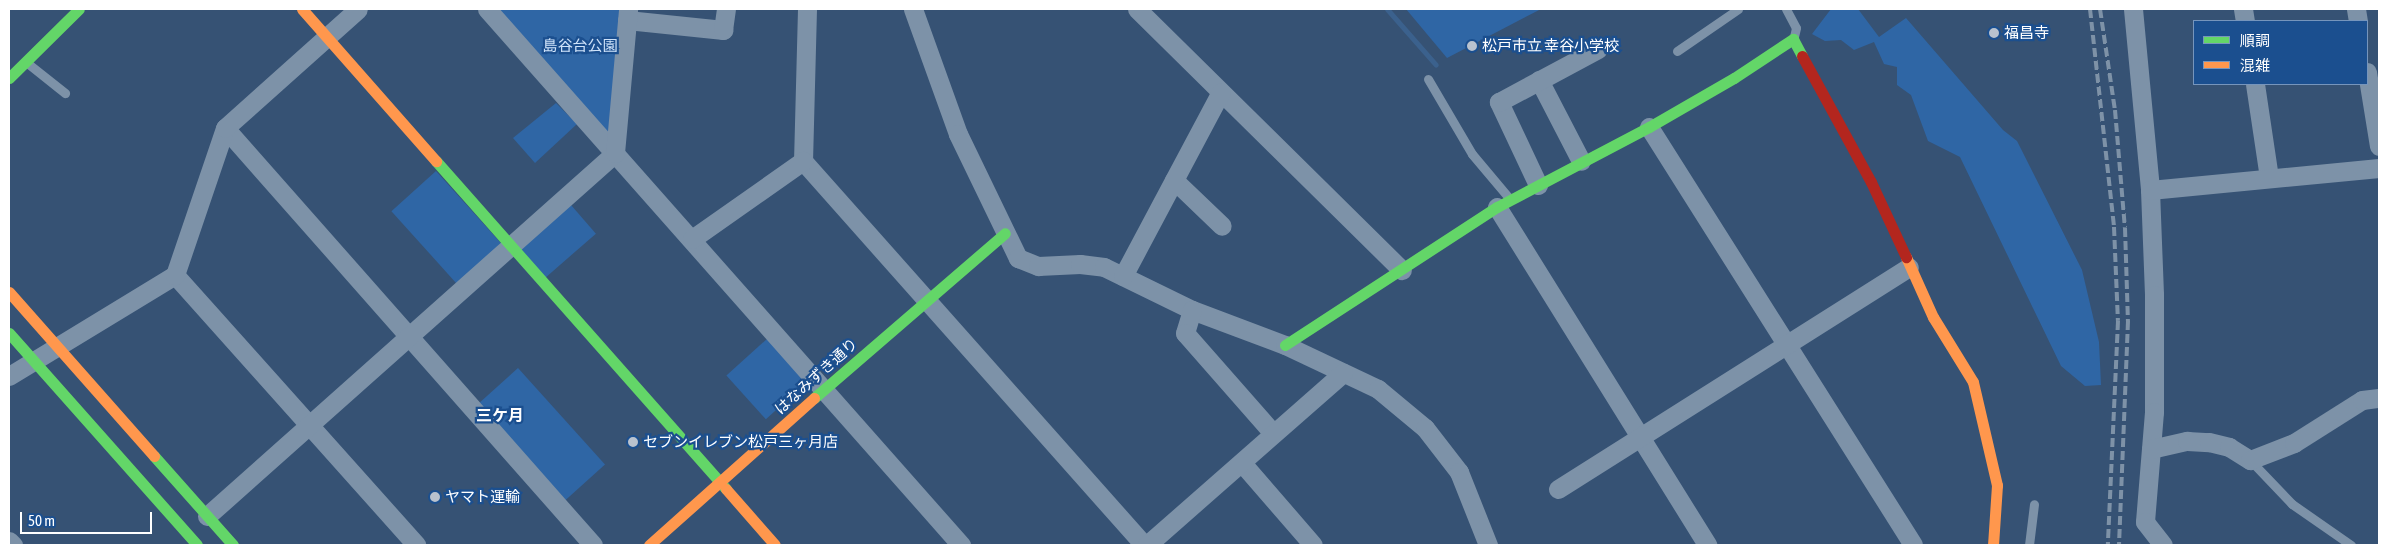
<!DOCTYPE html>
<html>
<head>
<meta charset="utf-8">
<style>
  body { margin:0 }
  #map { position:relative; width:2388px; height:554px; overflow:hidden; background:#365274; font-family:"Asap Condensed","Noto Sans JP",sans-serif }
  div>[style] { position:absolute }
  .green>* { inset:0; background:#2f66a5; transform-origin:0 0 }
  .stream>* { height:5px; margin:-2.5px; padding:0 2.5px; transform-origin:2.5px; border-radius:2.5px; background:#3b618d }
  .lane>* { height:9px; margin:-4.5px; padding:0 4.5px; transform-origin:4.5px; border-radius:4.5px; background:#7d92a8 }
  .street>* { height:19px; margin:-9.5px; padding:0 9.5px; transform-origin:9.5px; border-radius:9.5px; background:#7d92a8 }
  .fast>* { height:11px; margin:-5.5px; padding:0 5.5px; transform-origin:5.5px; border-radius:5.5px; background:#63d668 }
  .slow>* { height:11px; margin:-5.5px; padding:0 5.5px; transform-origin:5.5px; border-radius:5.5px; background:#ff974d }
  .jam>* { height:11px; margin:-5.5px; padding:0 5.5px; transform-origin:5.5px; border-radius:5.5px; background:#b3261e }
  .rail>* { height:4px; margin-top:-2px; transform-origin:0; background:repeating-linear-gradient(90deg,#7e92a7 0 9px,transparent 0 13px) }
  .dots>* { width:14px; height:14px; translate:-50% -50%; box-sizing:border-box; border:2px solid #1b4f8f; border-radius:50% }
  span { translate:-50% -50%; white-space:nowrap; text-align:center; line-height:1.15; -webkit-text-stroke:4.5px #1b4f8f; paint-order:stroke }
  .poi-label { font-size:15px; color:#fff }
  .left { translate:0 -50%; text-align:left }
  .park-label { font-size:15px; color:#cfe3fa }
  .street-label { font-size:15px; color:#fff }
  .neighbourhood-label { font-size:16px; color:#fff; font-weight:700 }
  .frame { position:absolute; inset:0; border:10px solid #fff; pointer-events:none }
  .legend { position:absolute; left:2193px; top:20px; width:175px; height:65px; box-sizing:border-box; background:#1b4f8f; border:1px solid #7695bc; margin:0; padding:6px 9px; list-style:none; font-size:15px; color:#fff }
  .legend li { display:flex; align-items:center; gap:10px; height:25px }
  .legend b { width:25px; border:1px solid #7695bc }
  .scale { position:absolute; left:20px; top:512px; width:132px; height:22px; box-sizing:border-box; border:2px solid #fff; border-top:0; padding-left:6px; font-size:15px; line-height:18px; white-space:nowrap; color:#fff; -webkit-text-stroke:4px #1b4f8f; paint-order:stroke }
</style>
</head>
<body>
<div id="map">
  <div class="green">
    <i style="clip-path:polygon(498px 9px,621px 9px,609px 140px)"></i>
    <i style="clip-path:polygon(1406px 9px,1541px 9px,1447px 58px)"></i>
    <i style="clip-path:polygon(1831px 9px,1858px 9px,1879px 37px,1906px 18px,2003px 130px,2017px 141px,2082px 270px,2099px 342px,2101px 385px,2085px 386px,2061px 366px,1960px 157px,1928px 141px,1911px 95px,1897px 85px,1897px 67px,1884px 64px,1874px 42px,1854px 50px,1841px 40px,1825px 41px,1812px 34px)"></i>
    <i style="clip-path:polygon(556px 103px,577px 124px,535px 163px,513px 138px)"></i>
    <i style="left:436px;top:171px;width:103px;height:60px;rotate:48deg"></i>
    <i style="left:571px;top:205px;width:38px;height:67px;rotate:49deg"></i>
    <i style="left:768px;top:338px;width:59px;height:56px;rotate:48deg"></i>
    <i style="left:518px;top:368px;width:130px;height:53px;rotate:48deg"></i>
  </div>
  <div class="stream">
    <i style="left:1387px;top:9px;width:74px;rotate:48.8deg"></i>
  </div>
  <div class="lane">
    <i style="left:1786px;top:9px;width:21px;rotate:62deg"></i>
    <i style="left:1796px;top:28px;width:9px;rotate:103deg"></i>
    <i style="left:1677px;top:51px;width:74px;rotate:-34.5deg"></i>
    <i style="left:26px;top:62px;width:50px;rotate:38.5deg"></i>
    <i style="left:1428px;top:79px;width:87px;rotate:59.6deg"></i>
    <i style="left:1472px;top:154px;width:57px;rotate:49.9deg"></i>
    <i style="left:2250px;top:460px;width:61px;rotate:46.3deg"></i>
    <i style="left:2292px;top:504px;width:72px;rotate:34.8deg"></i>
    <i style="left:2029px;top:545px;width:41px;rotate:-83deg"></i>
  </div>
  <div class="street">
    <i style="left:487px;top:9px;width:716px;rotate:48.51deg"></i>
    <i style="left:807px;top:9px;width:152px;rotate:91.5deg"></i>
    <i style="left:803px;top:161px;width:514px;rotate:48.39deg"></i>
    <i style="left:913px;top:9px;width:133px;rotate:70.2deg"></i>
    <i style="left:958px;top:134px;width:138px;rotate:64.2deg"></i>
    <i style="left:1018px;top:258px;width:22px;rotate:22deg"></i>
    <i style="left:1038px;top:266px;width:42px;rotate:-2.7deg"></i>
    <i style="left:1080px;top:264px;width:24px;rotate:7deg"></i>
    <i style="left:1104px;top:267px;width:98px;rotate:26deg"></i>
    <i style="left:1192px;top:310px;width:99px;rotate:20.6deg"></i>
    <i style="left:1285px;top:345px;width:103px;rotate:25.3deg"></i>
    <i style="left:1378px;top:389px;width:61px;rotate:39.7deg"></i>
    <i style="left:1425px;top:428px;width:56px;rotate:52.3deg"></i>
    <i style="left:1459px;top:472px;width:79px;rotate:68.3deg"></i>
    <i style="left:1137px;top:9px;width:372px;rotate:44.6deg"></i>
    <i style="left:2133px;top:9px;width:182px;rotate:84.6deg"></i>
    <i style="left:2150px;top:190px;width:105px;rotate:87.8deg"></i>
    <i style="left:2154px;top:295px;width:117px;rotate:90deg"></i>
    <i style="left:2154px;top:412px;width:110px;rotate:94.7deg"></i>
    <i style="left:2145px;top:522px;width:29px;rotate:52deg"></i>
    <i style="left:2243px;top:9px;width:12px;rotate:81deg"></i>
    <i style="left:2356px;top:9px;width:12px;rotate:81deg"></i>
    <i style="left:627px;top:20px;width:97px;rotate:5.9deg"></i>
    <i style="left:723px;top:30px;width:21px;rotate:-82deg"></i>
    <i style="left:2367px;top:72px;width:75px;rotate:80.8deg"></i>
    <i style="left:1539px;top:80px;width:91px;rotate:62.6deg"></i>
    <i style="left:2255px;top:84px;width:95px;rotate:81.5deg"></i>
    <i style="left:1649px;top:127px;width:494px;rotate:57.7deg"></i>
    <i style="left:225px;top:128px;width:556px;rotate:48.57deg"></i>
    <i style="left:1174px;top:180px;width:66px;rotate:43.8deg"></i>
    <i style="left:1538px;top:185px;width:92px;rotate:-115.2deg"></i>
    <i style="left:1499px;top:102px;width:112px;rotate:-28.2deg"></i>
    <i style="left:2150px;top:190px;width:230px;rotate:-5.5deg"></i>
    <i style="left:1497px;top:207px;width:398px;rotate:58.1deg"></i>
    <i style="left:692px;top:239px;width:136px;rotate:-35.1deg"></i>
    <i style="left:175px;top:275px;width:362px;rotate:48.2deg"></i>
    <i style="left:1123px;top:276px;width:208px;rotate:-62deg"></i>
    <i style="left:1192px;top:310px;width:24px;rotate:107deg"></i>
    <i style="left:1185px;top:333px;width:133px;rotate:48.7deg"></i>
    <i style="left:9px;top:376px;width:194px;rotate:-31.3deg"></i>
    <i style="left:175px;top:275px;width:155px;rotate:-71.2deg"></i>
    <i style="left:225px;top:128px;width:178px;rotate:-41.8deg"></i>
    <i style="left:2151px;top:449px;width:37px;rotate:-13deg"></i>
    <i style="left:2187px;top:441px;width:22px;rotate:3deg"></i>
    <i style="left:2209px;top:442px;width:21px;rotate:14deg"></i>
    <i style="left:2229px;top:447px;width:25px;rotate:32deg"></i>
    <i style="left:2250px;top:460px;width:47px;rotate:-21.1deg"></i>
    <i style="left:2294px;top:443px;width:80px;rotate:-32.3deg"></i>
    <i style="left:2362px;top:400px;width:17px;rotate:-7deg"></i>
    <i style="left:1242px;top:463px;width:108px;rotate:49.1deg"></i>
    <i style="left:1558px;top:489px;width:415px;rotate:-32.3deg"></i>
    <i style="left:207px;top:516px;width:546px;rotate:-41.66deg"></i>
    <i style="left:615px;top:153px;width:145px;rotate:-84.8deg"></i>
    <i style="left:9px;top:541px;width:6px;rotate:45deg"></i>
    <i style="left:1147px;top:545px;width:261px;rotate:-41.3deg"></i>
  </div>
  <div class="fast">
    <i style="left:9px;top:78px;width:98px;rotate:-44.6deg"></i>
    <i style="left:436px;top:161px;width:438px;rotate:48.5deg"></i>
    <i style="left:9px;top:333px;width:283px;rotate:48.4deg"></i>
    <i style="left:1285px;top:345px;width:253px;rotate:-33.1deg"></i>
    <i style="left:1497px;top:207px;width:172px;rotate:-27.8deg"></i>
    <i style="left:1649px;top:127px;width:98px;rotate:-30deg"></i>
    <i style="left:1734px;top:78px;width:71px;rotate:-33.5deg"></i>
    <i style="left:1793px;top:39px;width:19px;rotate:62deg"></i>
    <i style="left:814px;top:398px;width:252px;rotate:-40.8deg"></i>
    <i style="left:154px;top:456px;width:119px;rotate:48.4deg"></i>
  </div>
  <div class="slow">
    <i style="left:302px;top:9px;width:203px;rotate:48.6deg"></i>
    <i style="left:1906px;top:257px;width:66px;rotate:65.8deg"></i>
    <i style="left:1933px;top:317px;width:76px;rotate:58.4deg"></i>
    <i style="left:1973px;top:382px;width:106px;rotate:76.9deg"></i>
    <i style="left:1997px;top:485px;width:60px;rotate:93.8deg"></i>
    <i style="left:9px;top:292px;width:219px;rotate:48.5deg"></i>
    <i style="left:726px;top:489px;width:74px;rotate:48.8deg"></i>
    <i style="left:649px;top:545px;width:221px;rotate:-41.7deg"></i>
  </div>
  <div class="jam">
    <i style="left:1802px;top:56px;width:144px;rotate:61.3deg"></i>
    <i style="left:1871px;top:182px;width:83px;rotate:65deg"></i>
  </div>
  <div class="rail">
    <i style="left:2090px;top:9px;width:219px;rotate:83.7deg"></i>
    <i style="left:2114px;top:227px;width:94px;rotate:87.6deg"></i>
    <i style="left:2118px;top:321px;width:224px;rotate:92.6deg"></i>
    <i style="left:2100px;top:9px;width:102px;rotate:81.6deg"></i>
    <i style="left:2115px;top:110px;width:118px;rotate:85.2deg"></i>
    <i style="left:2125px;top:228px;width:93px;rotate:88.2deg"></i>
    <i style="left:2128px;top:321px;width:224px;rotate:92.3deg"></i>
  </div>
  <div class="dots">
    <i style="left:1994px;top:33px;background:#b9c2ce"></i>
    <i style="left:1472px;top:46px;background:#b9c2ce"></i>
    <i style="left:633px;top:442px;background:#b9c2ce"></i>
    <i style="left:435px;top:497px;background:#b9c2ce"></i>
  </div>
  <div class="poi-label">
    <span class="left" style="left:2004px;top:33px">福昌寺</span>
    <span class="left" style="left:1482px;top:46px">松戸市立 幸谷小学校</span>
    <span class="left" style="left:643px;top:442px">セブンイレブン松戸三ヶ月店</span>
    <span class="left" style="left:445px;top:497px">ヤマト運輸</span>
  </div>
  <div class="park-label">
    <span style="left:580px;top:46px">島谷台公園</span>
  </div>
  <div class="street-label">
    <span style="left:816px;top:376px;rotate:-42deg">はなみずき通り</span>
  </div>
  <div class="neighbourhood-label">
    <span style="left:500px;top:415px">三ケ月</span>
  </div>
  <div class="frame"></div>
  <ul class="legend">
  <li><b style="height:6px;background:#63d668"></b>順調</li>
  <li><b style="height:6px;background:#ff974d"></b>混雑</li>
  </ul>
  <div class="scale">50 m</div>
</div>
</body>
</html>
